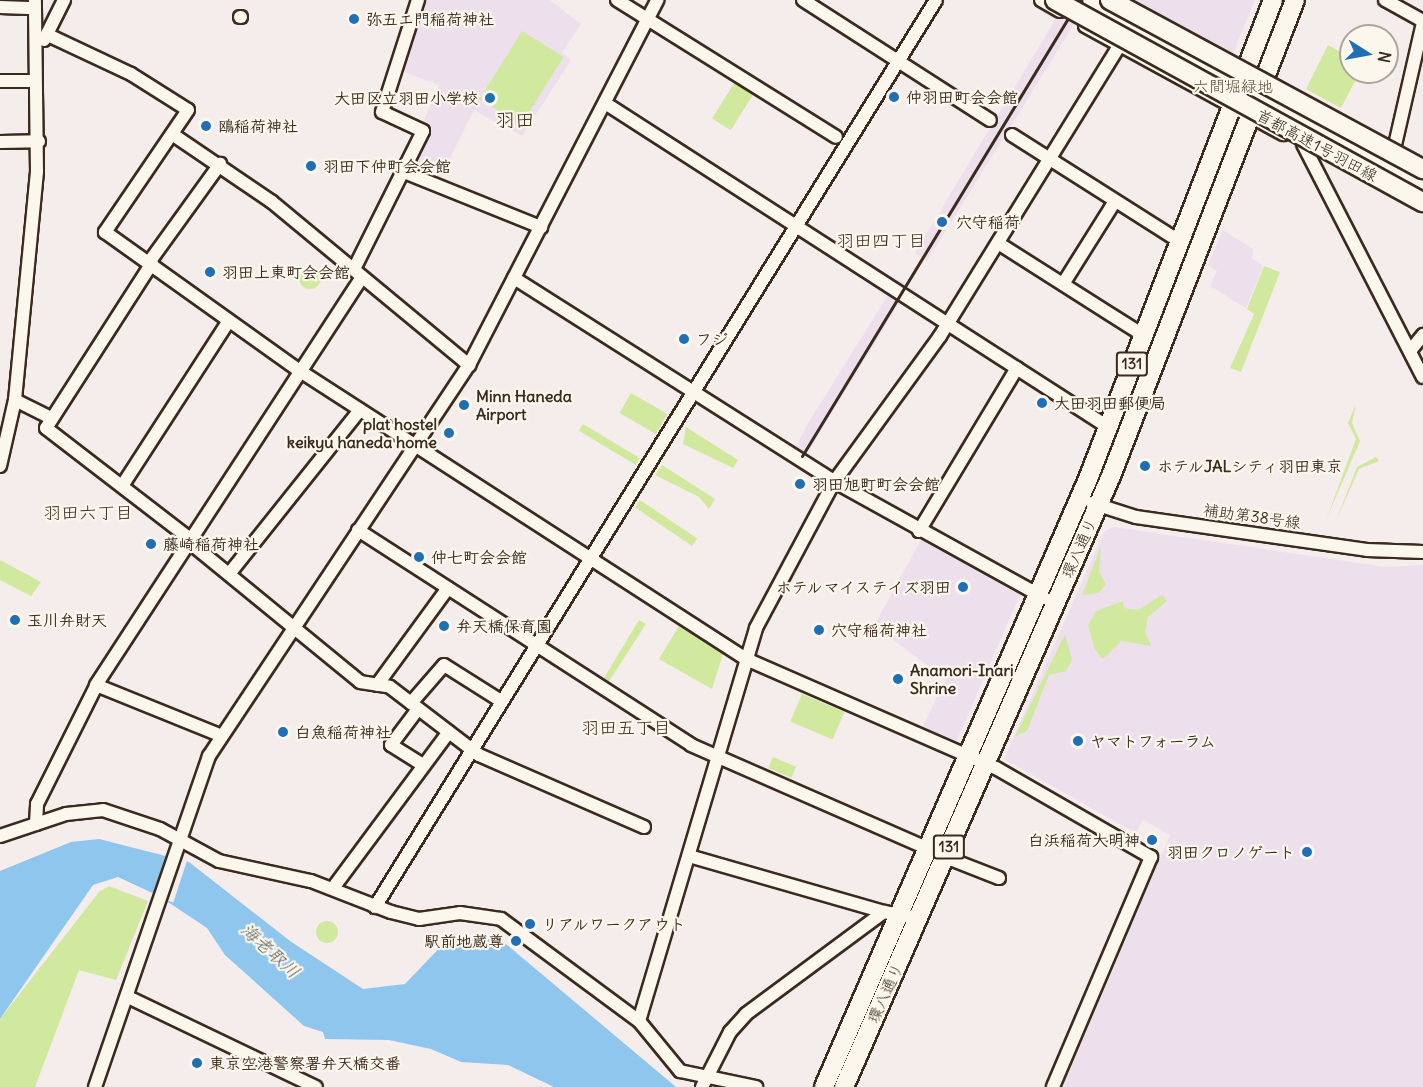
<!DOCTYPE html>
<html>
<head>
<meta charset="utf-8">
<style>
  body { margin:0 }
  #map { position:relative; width:1423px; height:1087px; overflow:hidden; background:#f5ecec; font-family:Delius,"Klee One",sans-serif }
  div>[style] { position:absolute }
  .built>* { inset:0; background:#eedfed }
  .green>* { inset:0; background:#d0e99e; transform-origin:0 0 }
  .round { border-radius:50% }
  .water>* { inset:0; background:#8ec6ed }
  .pier>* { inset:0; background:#f5ecec; transform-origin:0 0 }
  .roads { filter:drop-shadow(2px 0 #3b2a1e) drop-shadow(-2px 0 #3b2a1e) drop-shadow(0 2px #3b2a1e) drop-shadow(0 -2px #3b2a1e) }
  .minor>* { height:12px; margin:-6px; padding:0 6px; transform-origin:6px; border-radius:6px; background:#fbf7ec }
  .highway>* { height:18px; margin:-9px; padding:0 9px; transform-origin:9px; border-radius:9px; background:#fbf7ec }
  .rail>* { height:3px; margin:-1.5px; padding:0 1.5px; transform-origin:1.5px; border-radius:1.5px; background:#3b2a1e }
  .bridges { filter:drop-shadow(2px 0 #3b2a1e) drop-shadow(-2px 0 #3b2a1e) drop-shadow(0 2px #3b2a1e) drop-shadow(0 -2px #3b2a1e) }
  .highway-bridge>* { height:18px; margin:-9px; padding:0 9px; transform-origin:9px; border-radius:9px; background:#fbf7ec }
  .dots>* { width:16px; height:16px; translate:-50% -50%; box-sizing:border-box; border:3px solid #fbf7ec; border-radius:50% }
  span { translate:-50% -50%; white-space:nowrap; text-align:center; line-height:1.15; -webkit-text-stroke:4.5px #fbf7ec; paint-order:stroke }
  .shield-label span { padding:2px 4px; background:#fbf7ec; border:2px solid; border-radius:4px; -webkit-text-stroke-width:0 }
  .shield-label { font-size:15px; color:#3b2a1e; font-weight:700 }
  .poi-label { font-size:16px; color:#3b2a1e; font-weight:700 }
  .left { translate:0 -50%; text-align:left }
  .right { translate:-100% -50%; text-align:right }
  .park-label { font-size:16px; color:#595038 }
  .street-label { font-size:16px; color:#3b2a1e }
  .neighbourhood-label { font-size:18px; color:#3b2a1e }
  .water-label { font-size:18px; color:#54595c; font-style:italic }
  .quarter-label { font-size:20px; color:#3b2a1e }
  .north { position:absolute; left:1339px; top:24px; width:60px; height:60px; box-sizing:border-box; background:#fbf7ec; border:2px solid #aea59a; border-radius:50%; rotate:101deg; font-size:16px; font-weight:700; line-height:24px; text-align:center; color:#3b2a1e }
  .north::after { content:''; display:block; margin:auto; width:21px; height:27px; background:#1f6fb2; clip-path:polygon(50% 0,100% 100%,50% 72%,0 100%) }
</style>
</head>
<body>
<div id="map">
  <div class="built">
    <i style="clip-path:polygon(425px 0,550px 0,581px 24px,562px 53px,571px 60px,522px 136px,474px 110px,440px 179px,423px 173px,415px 162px,429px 130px,421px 127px,439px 85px,402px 71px)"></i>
    <i style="clip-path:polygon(1067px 0,1089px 0,927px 261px,915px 253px)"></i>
    <i style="clip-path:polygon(1135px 0,1255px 0,1233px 53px)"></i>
    <i style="clip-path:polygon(1223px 230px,1253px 249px,1252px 258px,1263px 266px,1246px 308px,1210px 286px,1217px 271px,1208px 265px)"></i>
    <i style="clip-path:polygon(898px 279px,908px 285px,906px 292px,806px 455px,795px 448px,807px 425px)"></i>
    <i style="clip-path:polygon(1114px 527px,1386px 567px,1423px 565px,1423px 1087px,1063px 1087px,1170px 835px,1143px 820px,1136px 833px,1004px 759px,1104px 532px)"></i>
    <i style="clip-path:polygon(922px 538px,1020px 595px,954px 747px,920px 732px,946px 679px,874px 626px)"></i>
  </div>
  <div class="green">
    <i style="left:522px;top:31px;width:49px;height:80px;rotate:32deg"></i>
    <i style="clip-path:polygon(1328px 45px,1351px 58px,1351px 72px,1360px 72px,1341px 108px,1306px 89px)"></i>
    <i style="left:738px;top:77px;width:22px;height:49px;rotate:32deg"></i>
    <i style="clip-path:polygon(1206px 195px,1209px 196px,1100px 476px,1098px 475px)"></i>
    <i style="clip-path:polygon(1264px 266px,1280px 272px,1241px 372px,1230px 368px,1254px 314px,1247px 309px)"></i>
    <i class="round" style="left:299px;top:267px;width:22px;height:22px"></i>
    <i style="left:631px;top:393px;width:42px;height:23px;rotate:30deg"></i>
    <i style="clip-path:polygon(1356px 404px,1352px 423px,1360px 441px,1326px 520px,1356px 439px,1348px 423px)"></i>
    <i style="left:583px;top:424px;width:66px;height:8px;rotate:31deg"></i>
    <i style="clip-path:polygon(686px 427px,738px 460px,733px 468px,683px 444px)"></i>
    <i style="clip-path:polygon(1376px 457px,1379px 461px,1359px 469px,1336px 521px,1357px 467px)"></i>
    <i style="clip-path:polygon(662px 465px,715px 499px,709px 509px,699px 497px,655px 475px)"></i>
    <i style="left:640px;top:500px;width:69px;height:9px;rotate:34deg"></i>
    <i style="clip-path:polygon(1101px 546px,1099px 572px,1106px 584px,1099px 593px,1082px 595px)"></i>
    <i style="clip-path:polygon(0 560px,41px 582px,31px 596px,0 580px)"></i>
    <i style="clip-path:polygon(1162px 595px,1167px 601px,1148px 617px,1145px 631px,1151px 646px,1121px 641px,1103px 659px,1095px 650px,1088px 625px,1096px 611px,1123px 601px,1124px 608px,1138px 610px)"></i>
    <i style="clip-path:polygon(639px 620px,646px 624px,609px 681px,604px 678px)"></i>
    <i style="clip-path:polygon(679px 626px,723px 654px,712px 689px,659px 659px)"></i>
    <i style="clip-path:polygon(1065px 634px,1072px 660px,1066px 671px,1049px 675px,1027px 731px,1015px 736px)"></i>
    <i style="left:802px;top:694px;width:46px;height:30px;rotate:23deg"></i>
    <i style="left:773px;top:757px;width:25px;height:12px;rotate:23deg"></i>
    <i style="clip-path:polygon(109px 886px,148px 901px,116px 980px,79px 970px,35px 1087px,0 1087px,0 1019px,99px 892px)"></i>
    <i class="round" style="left:316px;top:921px;width:22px;height:22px"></i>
  </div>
  <div class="water">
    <i style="clip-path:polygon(99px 839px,189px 862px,290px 941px,363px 989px,405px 984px,448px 939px,482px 936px,506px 944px,676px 1087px,554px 1087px,508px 1065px,461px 1062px,431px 1049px,389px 1040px,325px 1039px,323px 1032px,304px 1026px,225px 955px,207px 928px,159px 896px,118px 877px,93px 885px,0 1019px,0 871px,71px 842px)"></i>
  </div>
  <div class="pier">
    <i style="left:167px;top:851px;width:22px;height:47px;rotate:18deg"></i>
  </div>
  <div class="roads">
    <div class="minor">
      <i style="left:617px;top:0;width:258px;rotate:32deg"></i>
      <i style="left:803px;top:0;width:222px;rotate:32.7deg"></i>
      <i style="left:1041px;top:0;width:22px;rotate:30deg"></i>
      <i style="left:1385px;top:0;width:43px;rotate:28.9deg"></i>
      <i style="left:0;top:7px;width:35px;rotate:2deg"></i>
      <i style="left:240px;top:17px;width:1px"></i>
      <i style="left:1085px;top:26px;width:226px;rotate:28.6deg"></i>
      <i style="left:48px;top:35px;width:92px;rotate:25.2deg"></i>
      <i style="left:131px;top:74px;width:67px;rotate:32.3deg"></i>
      <i style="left:188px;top:110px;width:148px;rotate:124.2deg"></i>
      <i style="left:105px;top:232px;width:239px;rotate:35.5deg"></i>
      <i style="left:300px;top:371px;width:531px;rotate:32.85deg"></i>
      <i style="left:746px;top:659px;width:273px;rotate:23.6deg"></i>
      <i style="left:996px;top:768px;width:179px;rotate:29.9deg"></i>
      <i style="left:1151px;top:857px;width:250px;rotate:113.1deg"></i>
      <i style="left:44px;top:40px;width:45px;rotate:-63.4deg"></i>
      <i style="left:0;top:81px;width:35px"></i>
      <i style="left:605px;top:103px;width:598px;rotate:32.79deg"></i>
      <i style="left:172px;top:134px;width:121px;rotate:34.2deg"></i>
      <i style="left:272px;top:202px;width:256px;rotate:39.6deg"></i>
      <i style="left:1012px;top:135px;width:198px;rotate:32.4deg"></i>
      <i style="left:0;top:142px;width:39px;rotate:-1deg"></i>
      <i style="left:1303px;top:144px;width:262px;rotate:62.8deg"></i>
      <i style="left:1395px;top:145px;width:125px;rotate:-77.1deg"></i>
      <i style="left:404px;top:172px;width:148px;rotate:21.9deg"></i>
      <i style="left:998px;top:243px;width:172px;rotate:32.4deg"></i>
      <i style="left:150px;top:261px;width:120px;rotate:-54.2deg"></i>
      <i style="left:152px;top:263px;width:196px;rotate:122.7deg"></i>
      <i style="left:46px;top:428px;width:182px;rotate:37.6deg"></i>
      <i style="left:354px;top:269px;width:154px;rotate:-63.4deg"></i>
      <i style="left:423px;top:131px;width:45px;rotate:-155.1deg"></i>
      <i style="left:382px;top:112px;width:118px;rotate:-72.2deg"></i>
      <i style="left:514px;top:278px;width:380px;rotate:32.4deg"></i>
      <i style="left:835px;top:482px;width:239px;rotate:29deg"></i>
      <i style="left:1063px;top:284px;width:98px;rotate:-57.9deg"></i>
      <i style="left:1410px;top:351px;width:21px;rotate:-51deg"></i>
      <i style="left:15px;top:400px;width:40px;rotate:26.6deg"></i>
      <i style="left:0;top:466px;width:68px;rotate:-77.2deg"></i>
      <i style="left:15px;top:400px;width:229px;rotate:-84.5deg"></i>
      <i style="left:37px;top:172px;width:172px;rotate:-90.7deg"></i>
      <i style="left:122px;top:486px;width:195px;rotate:-57.1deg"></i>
      <i style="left:1092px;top:503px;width:46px;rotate:17.7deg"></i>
      <i style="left:1136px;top:517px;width:233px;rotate:8.1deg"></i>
      <i style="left:1367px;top:550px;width:56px;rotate:2deg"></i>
      <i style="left:358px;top:530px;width:396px;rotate:32.8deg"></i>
      <i style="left:691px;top:745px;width:257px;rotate:23.6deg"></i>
      <i style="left:919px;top:531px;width:190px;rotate:-59deg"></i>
      <i style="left:188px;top:541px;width:222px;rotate:39.3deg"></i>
      <i style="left:360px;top:682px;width:30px;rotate:9deg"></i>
      <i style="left:390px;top:687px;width:112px;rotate:37.4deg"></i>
      <i style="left:479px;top:755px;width:180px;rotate:23.6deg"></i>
      <i style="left:229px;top:574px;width:210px;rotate:-51.4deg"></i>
      <i style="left:96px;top:685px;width:134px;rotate:22deg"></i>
      <i style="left:377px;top:685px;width:120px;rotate:-53.8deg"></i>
      <i style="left:411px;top:703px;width:50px;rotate:-49deg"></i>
      <i style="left:444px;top:665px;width:67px;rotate:32.3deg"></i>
      <i style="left:418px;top:709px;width:45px;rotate:126.9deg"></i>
      <i style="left:391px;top:745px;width:38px;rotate:32deg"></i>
      <i style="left:36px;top:824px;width:20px;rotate:-87deg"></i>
      <i style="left:37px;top:804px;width:136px;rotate:-63.4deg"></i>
      <i style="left:98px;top:682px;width:483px;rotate:-56.9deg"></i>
      <i style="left:0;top:836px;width:70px;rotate:-18.4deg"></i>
      <i style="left:66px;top:814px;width:37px;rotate:-6deg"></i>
      <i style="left:103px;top:810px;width:60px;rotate:18.4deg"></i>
      <i style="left:160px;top:829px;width:67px;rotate:28.5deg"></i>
      <i style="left:219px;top:861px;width:94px;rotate:12.3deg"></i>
      <i style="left:311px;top:881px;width:86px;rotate:21.2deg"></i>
      <i style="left:391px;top:912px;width:29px;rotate:14deg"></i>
      <i style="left:419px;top:919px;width:41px;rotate:-8.3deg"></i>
      <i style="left:460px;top:913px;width:41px;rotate:8.3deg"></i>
      <i style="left:501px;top:919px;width:172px;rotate:36.5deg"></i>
      <i style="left:639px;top:1021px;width:65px;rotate:50.6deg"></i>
      <i style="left:680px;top:1071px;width:78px;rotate:11.9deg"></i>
      <i style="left:689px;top:856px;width:203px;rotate:16deg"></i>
      <i style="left:945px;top:857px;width:58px;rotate:21.3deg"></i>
      <i style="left:333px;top:888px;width:194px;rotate:-53.4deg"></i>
      <i style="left:375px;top:907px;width:1066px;rotate:-58.26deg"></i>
      <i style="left:130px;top:998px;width:206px;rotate:25.6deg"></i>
      <i style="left:639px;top:1021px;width:410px;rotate:-73.4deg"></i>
      <i style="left:756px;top:628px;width:166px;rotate:-61.9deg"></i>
      <i style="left:834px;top:482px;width:180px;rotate:-54deg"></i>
      <i style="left:940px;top:336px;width:341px;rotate:-58.3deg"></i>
      <i style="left:95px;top:1087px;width:350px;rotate:-71deg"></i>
      <i style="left:209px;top:756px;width:470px;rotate:-56.4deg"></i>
      <i style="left:469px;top:365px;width:411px;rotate:-62.7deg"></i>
      <i style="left:702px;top:1087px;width:62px;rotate:-63deg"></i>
      <i style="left:730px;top:1032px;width:24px;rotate:-48deg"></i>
      <i style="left:746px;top:1014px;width:172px;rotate:-36.5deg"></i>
      <i style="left:884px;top:912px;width:34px;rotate:10deg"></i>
    </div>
    <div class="highway">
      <i style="left:1092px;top:0;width:377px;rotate:28.7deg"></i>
      <i style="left:824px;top:1087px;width:663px;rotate:-66.53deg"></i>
      <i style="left:1088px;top:479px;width:513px;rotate:-68.88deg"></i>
      <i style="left:844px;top:1087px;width:667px;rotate:-66.4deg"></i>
      <i style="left:1111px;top:476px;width:510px;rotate:-68.87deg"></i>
    </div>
  </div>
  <div class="rail">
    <i style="left:802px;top:456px;width:534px;rotate:-58.72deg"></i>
  </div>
  <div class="bridges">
    <div class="highway-bridge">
      <i style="left:1055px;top:0;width:420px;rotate:28.8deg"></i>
      <i style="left:1110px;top:0;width:356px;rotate:28.4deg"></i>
    </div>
  </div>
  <div class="dots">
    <i style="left:354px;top:19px;background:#1f6fb2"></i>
    <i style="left:894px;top:97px;background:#1f6fb2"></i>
    <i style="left:490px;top:98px;background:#1f6fb2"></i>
    <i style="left:206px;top:126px;background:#1f6fb2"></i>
    <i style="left:311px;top:166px;background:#1f6fb2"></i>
    <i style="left:942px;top:222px;background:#1f6fb2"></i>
    <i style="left:210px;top:272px;background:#1f6fb2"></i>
    <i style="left:684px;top:339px;background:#1f6fb2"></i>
    <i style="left:1042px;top:403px;background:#1f6fb2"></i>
    <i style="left:464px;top:405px;background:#1f6fb2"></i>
    <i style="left:449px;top:433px;background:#1f6fb2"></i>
    <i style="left:1145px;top:466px;background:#1f6fb2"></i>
    <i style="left:800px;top:484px;background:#1f6fb2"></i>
    <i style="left:151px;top:544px;background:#1f6fb2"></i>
    <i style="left:419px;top:557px;background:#1f6fb2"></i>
    <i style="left:963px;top:587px;background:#1f6fb2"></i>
    <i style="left:15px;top:620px;background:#1f6fb2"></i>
    <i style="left:444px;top:626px;background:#1f6fb2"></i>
    <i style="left:819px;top:630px;background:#1f6fb2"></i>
    <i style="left:898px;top:679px;background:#1f6fb2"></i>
    <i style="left:283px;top:732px;background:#1f6fb2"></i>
    <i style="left:1078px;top:741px;background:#1f6fb2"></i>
    <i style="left:1152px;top:840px;background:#1f6fb2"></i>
    <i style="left:1307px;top:852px;background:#1f6fb2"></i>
    <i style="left:530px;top:924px;background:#1f6fb2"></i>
    <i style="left:516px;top:941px;background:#1f6fb2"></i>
    <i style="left:197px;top:1063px;background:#1f6fb2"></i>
  </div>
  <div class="shield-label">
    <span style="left:1132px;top:364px">131</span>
    <span style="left:949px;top:847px">131</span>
  </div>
  <div class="poi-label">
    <span class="left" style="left:366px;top:19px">弥五エ門稲荷神社</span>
    <span class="left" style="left:906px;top:97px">仲羽田町会会館</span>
    <span class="right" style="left:478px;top:98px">大田区立羽田小学校</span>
    <span class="left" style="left:218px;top:126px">鴎稲荷神社</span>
    <span class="left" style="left:323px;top:166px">羽田下仲町会会館</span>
    <span class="left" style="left:956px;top:222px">穴守稲荷</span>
    <span class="left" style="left:222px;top:272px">羽田上東町会会館</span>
    <span class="left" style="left:696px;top:339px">フジ</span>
    <span class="left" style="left:476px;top:405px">Minn Haneda<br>Airport</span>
    <span class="left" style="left:1054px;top:403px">大田羽田郵便局</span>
    <span class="right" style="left:437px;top:433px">plat hostel<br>keikyu haneda home</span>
    <span class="left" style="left:1157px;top:466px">ホテルJALシティ羽田東京</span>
    <span class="left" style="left:812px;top:484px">羽田旭町町会会館</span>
    <span class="left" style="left:163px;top:544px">藤崎稲荷神社</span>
    <span class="left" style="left:431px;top:557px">仲七町会会館</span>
    <span class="right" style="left:951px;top:587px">ホテルマイステイズ羽田</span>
    <span class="left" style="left:27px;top:620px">玉川弁財天</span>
    <span class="left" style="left:456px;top:626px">弁天橋保育園</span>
    <span class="left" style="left:831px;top:630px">穴守稲荷神社</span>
    <span class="left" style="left:910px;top:679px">Anamori-Inari<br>Shrine</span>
    <span class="left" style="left:295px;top:732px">白魚稲荷神社</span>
    <span class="left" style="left:1090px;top:741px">ヤマトフォーラム</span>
    <span class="right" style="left:1140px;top:840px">白浜稲荷大明神</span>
    <span class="right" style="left:1295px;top:852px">羽田クロノゲート</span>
    <span class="left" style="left:542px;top:924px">リアルワークアウト</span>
    <span class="right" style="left:504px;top:941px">駅前地蔵尊</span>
    <span class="left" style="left:209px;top:1063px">東京空港警察署弁天橋交番</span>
  </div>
  <div class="park-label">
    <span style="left:1233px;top:86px">六間堀緑地</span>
  </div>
  <div class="street-label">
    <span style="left:1317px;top:145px;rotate:28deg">首都高速1号羽田線</span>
    <span style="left:1252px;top:516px;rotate:8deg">補助第38号線</span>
    <span style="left:1079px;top:548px;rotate:-66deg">環八通り</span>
    <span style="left:885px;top:993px;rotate:-66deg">環八通り</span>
  </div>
  <div class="neighbourhood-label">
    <span style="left:881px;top:241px">羽田四丁目</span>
    <span style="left:88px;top:513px">羽田六丁目</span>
    <span style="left:626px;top:728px">羽田五丁目</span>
  </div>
  <div class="water-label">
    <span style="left:270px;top:951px;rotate:42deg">海老取川</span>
  </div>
  <div class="quarter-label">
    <span style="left:515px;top:119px">羽田</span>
  </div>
  <div class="north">N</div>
</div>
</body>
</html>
